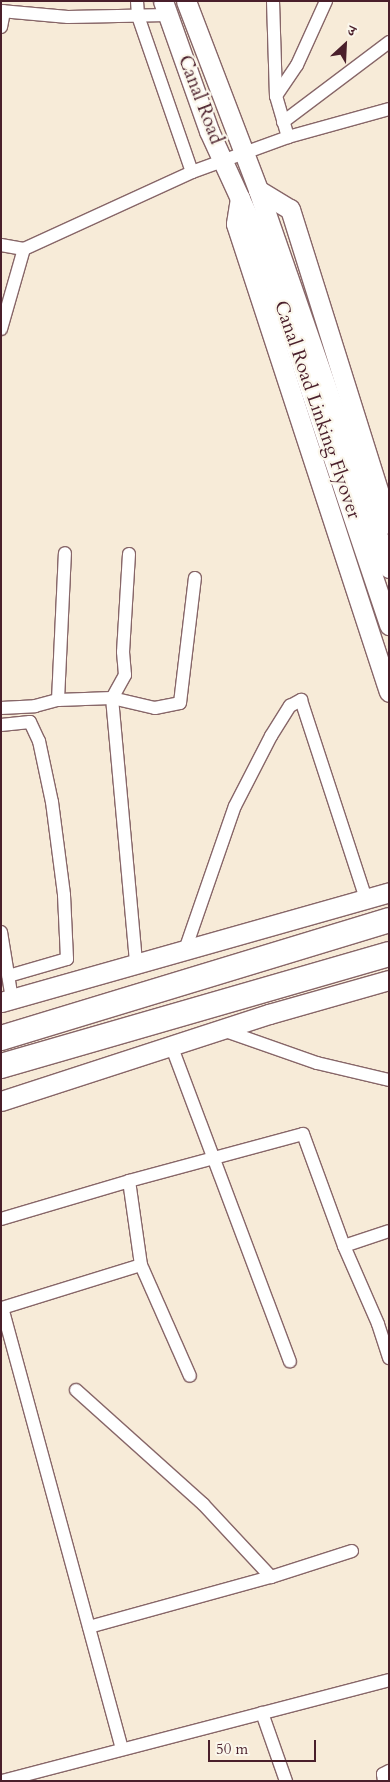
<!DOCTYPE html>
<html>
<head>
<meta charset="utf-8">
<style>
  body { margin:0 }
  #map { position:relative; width:390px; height:1782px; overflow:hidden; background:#f7ebd8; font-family:Cardo,"Noto Serif Devanagari",serif }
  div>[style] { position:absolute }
  .roads { filter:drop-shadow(1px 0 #876668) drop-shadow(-1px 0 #876668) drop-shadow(0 1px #876668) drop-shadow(0 -1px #876668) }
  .street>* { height:12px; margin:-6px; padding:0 6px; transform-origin:6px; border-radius:6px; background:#fff }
  .secondary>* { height:19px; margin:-9.5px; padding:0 9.5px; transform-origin:9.5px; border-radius:9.5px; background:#fff }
  .highway>* { height:24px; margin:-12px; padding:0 12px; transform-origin:12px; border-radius:12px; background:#fff }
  span { translate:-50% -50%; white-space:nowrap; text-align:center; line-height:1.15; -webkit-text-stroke:4.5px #fbf7ec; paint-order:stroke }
  .street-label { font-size:19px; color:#4a1f2b }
  .frame { position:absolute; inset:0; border:2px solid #4a1f2b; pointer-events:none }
  .north { position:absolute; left:320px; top:20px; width:50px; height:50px; -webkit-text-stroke:4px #fbf7ec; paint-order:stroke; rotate:25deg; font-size:14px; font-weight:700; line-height:20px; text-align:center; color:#4a1f2b }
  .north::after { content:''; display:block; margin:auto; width:18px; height:22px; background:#4a1f2b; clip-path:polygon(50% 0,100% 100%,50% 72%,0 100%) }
  .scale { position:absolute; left:208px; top:1740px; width:108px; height:22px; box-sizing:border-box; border:2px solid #4a1f2b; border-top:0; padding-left:6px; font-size:15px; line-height:18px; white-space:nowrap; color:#4a1f2b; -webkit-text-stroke:4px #fbf7ec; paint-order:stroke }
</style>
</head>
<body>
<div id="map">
  <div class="roads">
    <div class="street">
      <i style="left:137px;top:1px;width:15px;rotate:86deg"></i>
      <i style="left:138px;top:16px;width:165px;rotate:70.9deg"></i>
      <i style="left:273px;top:1px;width:95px;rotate:88.2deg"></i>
      <i style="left:276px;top:96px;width:43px;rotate:73.7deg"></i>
      <i style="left:1px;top:11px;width:67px;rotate:5.1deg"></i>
      <i style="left:68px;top:17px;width:100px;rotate:-1.1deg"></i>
      <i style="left:1px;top:27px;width:16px;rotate:-79deg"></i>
      <i style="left:276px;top:96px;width:37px;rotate:-56deg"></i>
      <i style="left:297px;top:65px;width:70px;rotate:-65.6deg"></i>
      <i style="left:283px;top:122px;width:133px;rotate:-37deg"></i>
      <i style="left:1px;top:245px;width:23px;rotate:10deg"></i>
      <i style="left:24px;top:249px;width:185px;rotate:-24.6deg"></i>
      <i style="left:192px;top:172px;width:102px;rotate:-20deg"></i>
      <i style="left:288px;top:137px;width:105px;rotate:-15.5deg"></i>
      <i style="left:1px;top:329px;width:83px;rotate:-74deg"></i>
      <i style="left:129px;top:554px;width:98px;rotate:93.5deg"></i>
      <i style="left:123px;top:652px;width:23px;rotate:85deg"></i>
      <i style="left:125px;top:675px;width:26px;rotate:119deg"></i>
      <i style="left:112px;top:698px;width:267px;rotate:84.8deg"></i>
      <i style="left:58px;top:700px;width:147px;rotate:-87.3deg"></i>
      <i style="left:1px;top:708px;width:34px;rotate:-3deg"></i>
      <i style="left:35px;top:706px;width:24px;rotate:-15deg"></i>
      <i style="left:58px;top:700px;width:54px;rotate:-2.1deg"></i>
      <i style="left:112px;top:698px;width:44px;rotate:13.1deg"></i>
      <i style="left:155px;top:708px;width:25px;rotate:-11deg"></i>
      <i style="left:180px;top:703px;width:126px;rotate:-83.2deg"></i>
      <i style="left:1px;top:725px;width:29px;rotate:-6deg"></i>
      <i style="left:30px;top:722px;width:21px;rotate:65deg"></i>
      <i style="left:39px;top:741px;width:62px;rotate:78deg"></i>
      <i style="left:52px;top:802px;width:94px;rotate:82.6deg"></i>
      <i style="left:64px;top:895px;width:64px;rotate:87.3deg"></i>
      <i style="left:67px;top:959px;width:61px;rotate:163.9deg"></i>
      <i style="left:1px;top:932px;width:68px;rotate:80.7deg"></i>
      <i style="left:185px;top:950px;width:152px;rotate:-70.9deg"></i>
      <i style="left:235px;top:806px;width:79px;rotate:-62.8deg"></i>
      <i style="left:271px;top:736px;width:36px;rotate:-58deg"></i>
      <i style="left:290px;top:706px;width:13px;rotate:-29deg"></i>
      <i style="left:301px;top:700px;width:209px;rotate:71.9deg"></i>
      <i style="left:220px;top:1029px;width:103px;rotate:19.3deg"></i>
      <i style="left:317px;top:1063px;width:74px;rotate:13.3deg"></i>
      <i style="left:171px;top:1045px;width:338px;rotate:69.4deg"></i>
      <i style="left:1px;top:1219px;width:134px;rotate:-16.5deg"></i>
      <i style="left:344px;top:1246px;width:85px;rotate:66.4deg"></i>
      <i style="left:378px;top:1324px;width:36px;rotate:72deg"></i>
      <i style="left:141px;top:1265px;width:85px;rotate:-98.1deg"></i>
      <i style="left:129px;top:1181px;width:180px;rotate:-15.1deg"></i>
      <i style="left:303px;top:1134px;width:119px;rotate:69.9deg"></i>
      <i style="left:344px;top:1246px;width:47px;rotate:-18.4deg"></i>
      <i style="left:76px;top:1390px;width:171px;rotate:41.9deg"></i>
      <i style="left:203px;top:1504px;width:100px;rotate:47deg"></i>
      <i style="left:89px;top:1627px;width:189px;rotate:-15.4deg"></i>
      <i style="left:271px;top:1577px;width:85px;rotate:-17.8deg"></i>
      <i style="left:262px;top:1713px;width:72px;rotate:70.6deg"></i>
      <i style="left:122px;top:1749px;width:457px;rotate:-105.2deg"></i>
      <i style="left:2px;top:1308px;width:145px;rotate:-17.2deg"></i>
      <i style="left:141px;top:1265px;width:121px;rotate:66.2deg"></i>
      <i style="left:2px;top:1781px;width:400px;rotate:-14.6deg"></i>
      <i style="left:384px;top:1781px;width:7px;rotate:-98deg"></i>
      <i style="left:383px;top:1774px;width:7px;rotate:-27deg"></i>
    </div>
    <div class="secondary">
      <i style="left:163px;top:1px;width:138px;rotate:70.5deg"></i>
      <i style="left:209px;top:131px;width:128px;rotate:65.4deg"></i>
      <i style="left:262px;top:247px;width:399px;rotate:71.4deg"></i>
      <i style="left:186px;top:1px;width:202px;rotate:69.1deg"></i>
      <i style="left:258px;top:190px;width:400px;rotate:70.9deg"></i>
      <i style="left:258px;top:190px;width:37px;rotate:31deg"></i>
      <i style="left:290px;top:209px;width:330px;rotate:72.6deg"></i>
      <i style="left:240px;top:198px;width:26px;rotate:99deg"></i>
      <i style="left:236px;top:224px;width:492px;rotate:71.9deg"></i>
      <i style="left:1px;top:1002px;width:403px;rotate:-15.8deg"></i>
      <i style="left:1px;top:1101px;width:282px;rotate:-18deg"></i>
      <i style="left:269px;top:1014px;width:125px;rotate:-15.8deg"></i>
    </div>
    <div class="highway">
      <i style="left:1px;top:1038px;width:406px;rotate:-16.9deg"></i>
      <i style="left:1px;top:1066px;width:404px;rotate:-16.1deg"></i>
    </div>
  </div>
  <div class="street-label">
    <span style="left:200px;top:100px;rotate:69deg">Canal Road</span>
    <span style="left:317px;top:410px;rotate:71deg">Canal Road Linking Flyover</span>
  </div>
  <div class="frame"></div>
  <div class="north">उ</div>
  <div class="scale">50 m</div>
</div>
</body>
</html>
